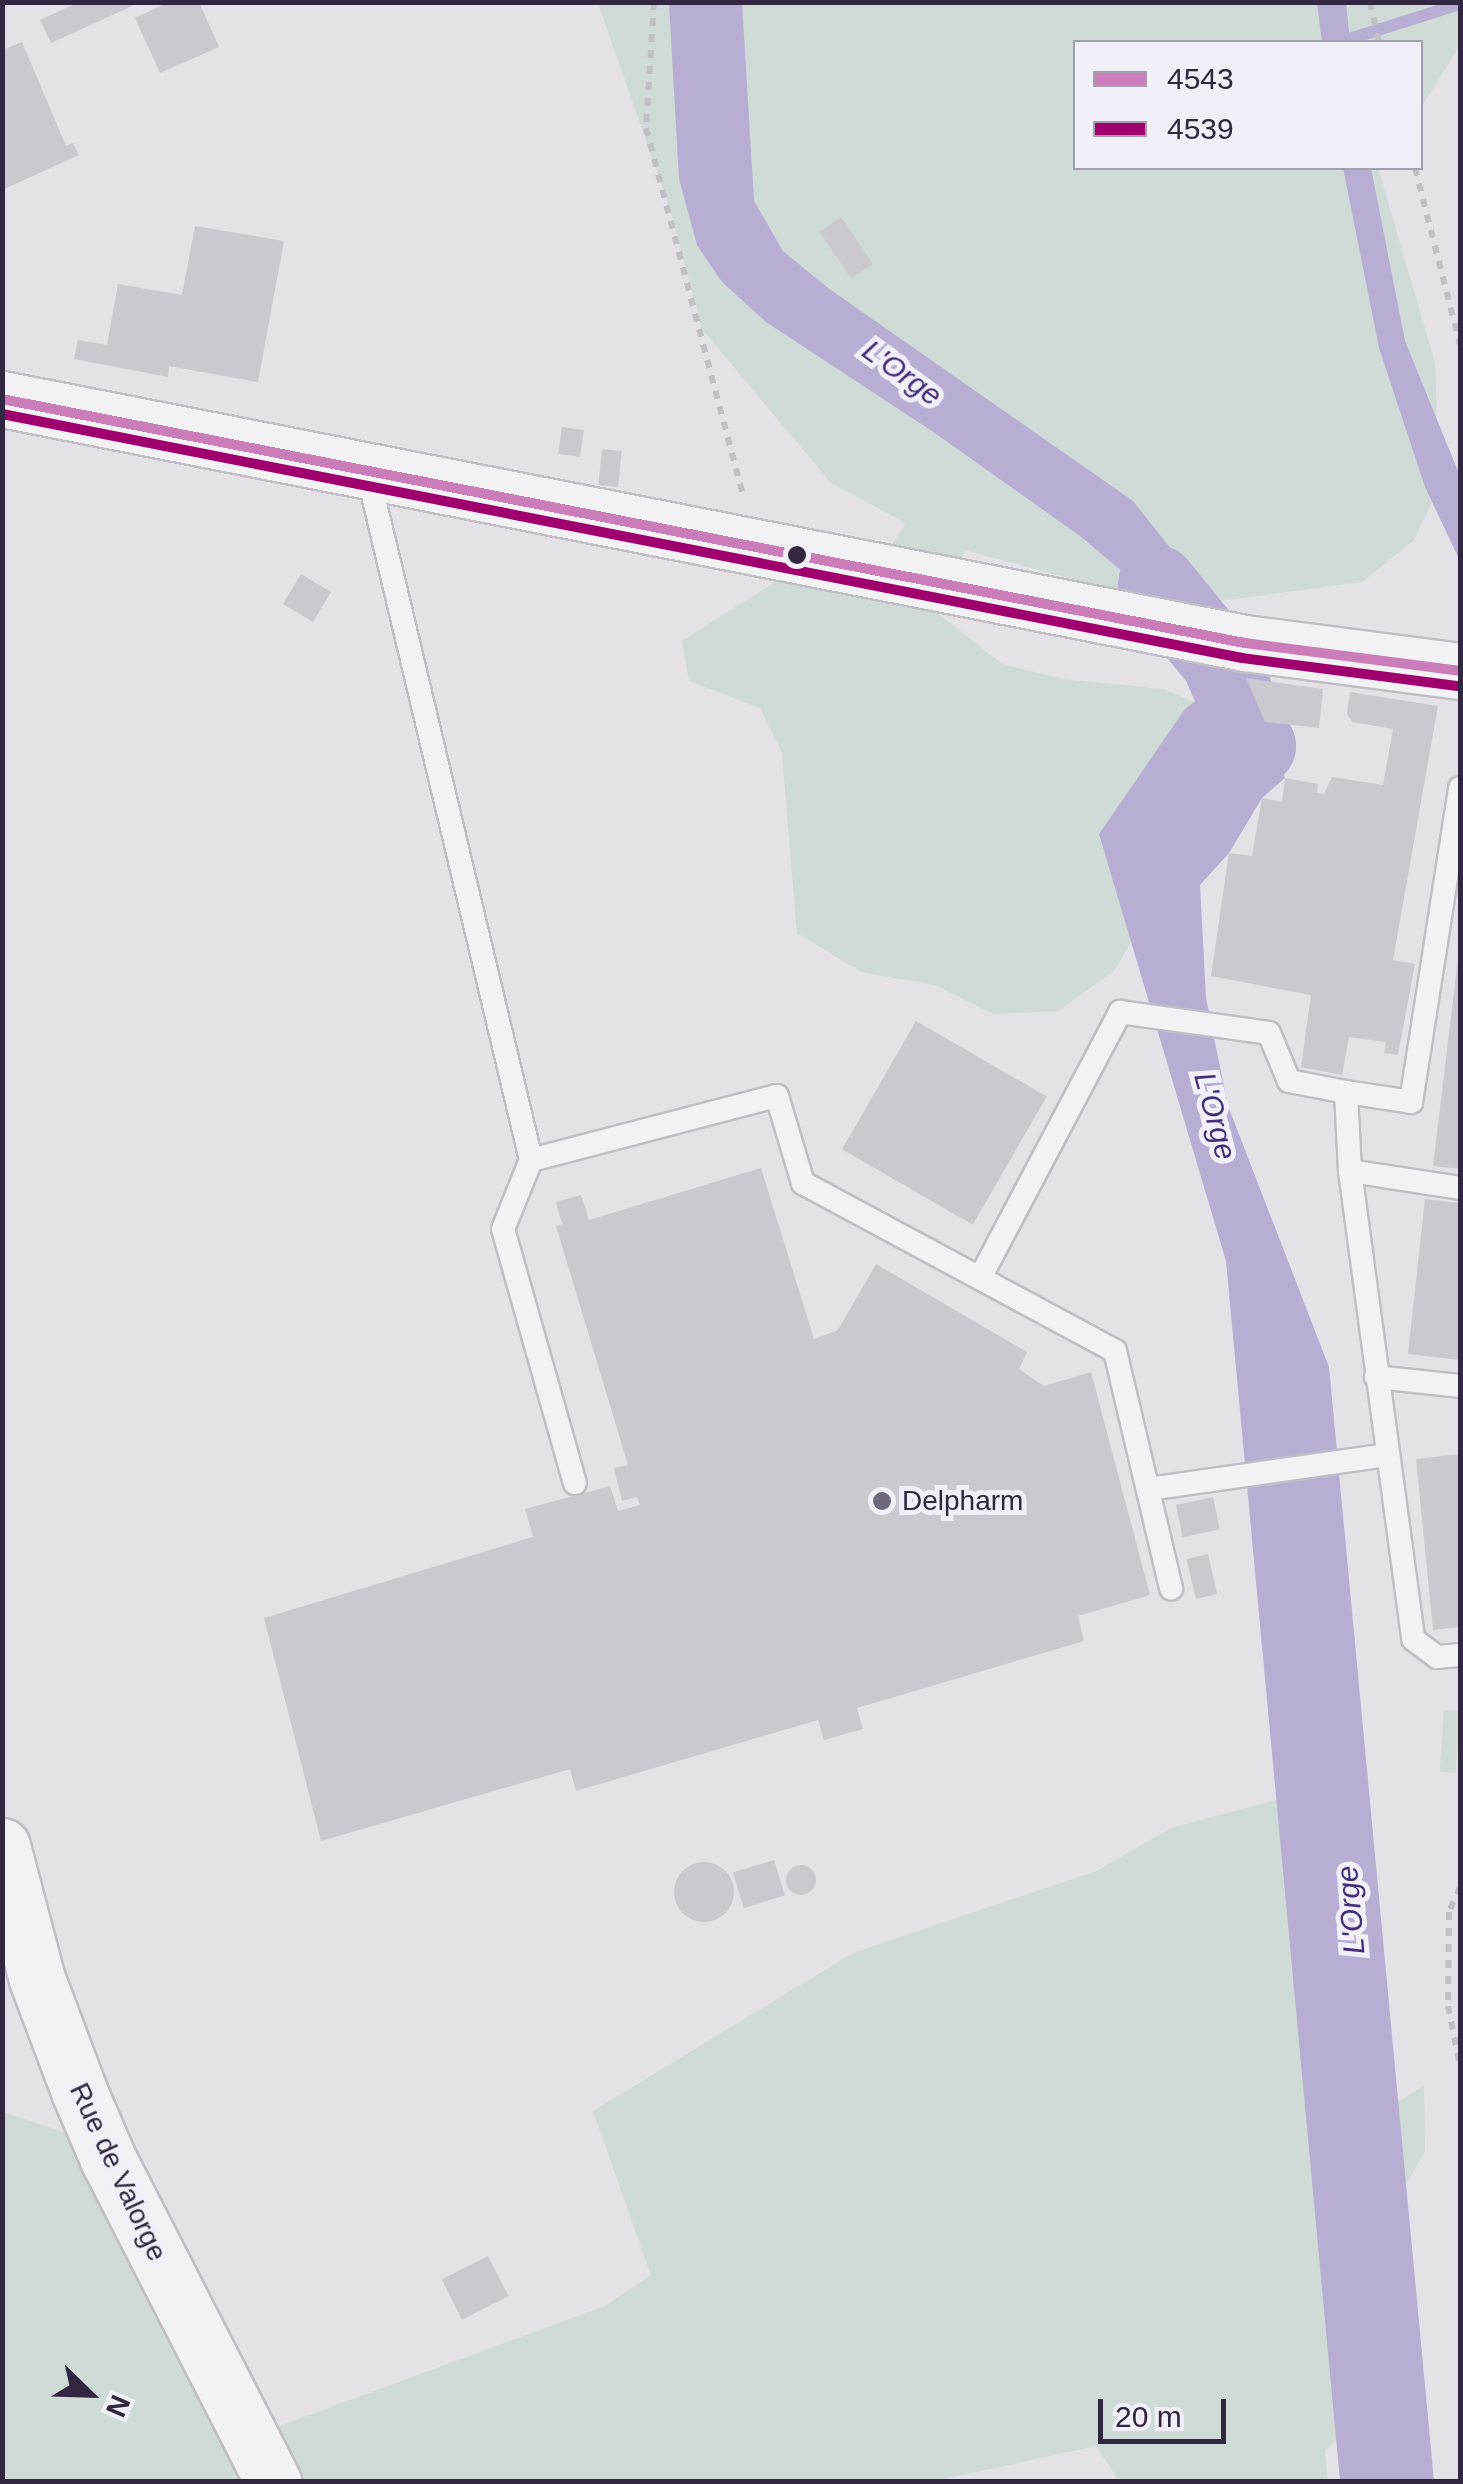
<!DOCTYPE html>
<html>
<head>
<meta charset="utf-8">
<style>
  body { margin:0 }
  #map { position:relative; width:1463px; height:2484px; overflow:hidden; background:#e4e1e7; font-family:Arial,sans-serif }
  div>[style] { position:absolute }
  .green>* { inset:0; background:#d0dad6; transform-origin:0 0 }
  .water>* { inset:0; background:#b8aed4 }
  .stream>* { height:12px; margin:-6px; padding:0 6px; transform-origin:6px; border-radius:6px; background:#b8aed4 }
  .river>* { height:78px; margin:-39px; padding:0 39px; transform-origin:39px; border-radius:39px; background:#b8aed4 }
  .building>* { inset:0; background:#ccc8cf; transform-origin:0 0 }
  .round { border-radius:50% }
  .path>* { height:6px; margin-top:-3px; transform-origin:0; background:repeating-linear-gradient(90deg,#c2c0c7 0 8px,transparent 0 16px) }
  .roads { filter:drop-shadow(2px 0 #c1bec5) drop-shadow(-2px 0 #c1bec5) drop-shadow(0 2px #c1bec5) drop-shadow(0 -2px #c1bec5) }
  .service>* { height:22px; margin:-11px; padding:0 11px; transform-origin:11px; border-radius:11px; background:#f2f1f3 }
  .tertiary>* { height:55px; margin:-27.5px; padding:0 27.5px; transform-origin:27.5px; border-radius:27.5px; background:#f2f1f3 }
  .bus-1>* { height:10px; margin:-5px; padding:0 5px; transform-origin:5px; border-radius:5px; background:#ca7db8 }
  .bus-2>* { height:10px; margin:-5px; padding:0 5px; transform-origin:5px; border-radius:5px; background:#a0006e }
  .dots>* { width:28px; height:28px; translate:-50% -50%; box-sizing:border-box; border:5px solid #f1eff7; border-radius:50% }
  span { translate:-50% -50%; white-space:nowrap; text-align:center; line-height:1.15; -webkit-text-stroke:10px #f1eff7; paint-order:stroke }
  .poi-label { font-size:28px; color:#312741 }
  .left { translate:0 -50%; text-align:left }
  .street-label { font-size:28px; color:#312741 }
  .water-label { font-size:30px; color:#442e78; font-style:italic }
  .frame { position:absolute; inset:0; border:5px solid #312741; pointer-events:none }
  .legend { position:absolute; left:1073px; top:40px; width:350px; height:130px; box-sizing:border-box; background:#f1eff7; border:2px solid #a49fae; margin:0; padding:12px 18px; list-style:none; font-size:30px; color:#312741 }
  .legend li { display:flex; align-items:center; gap:20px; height:50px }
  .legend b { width:50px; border:2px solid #a49fae }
  .north { position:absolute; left:40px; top:2344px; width:100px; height:100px; -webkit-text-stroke:8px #f1eff7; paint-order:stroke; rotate:113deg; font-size:28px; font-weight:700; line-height:40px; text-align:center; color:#312741 }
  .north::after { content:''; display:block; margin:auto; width:35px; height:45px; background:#312741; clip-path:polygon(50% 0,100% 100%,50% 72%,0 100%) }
  .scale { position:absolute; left:1098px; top:2399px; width:128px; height:45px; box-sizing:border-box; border:5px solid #312741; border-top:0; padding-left:12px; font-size:30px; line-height:35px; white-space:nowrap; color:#312741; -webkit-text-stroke:8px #f1eff7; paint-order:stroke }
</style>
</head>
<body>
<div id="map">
  <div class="green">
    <i style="clip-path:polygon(598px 3px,1460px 3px,1460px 45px,1421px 108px,1420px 42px,1076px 42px,1076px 168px,1378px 168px,1435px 363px,1439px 489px,1413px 541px,1362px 582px,1175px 607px,965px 550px,939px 614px,1002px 664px,1063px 679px,1164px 689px,1196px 703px,1151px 907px,1115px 970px,1058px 1011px,993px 1014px,935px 985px,861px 972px,797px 933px,782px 753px,760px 708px,689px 681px,682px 641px,800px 566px,882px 559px,906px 523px,831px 483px,702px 329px,671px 212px)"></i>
    <i style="left:1444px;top:1710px;width:16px;height:62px;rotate:4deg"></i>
    <i style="clip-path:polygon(1276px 1800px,1304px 1826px,1387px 2109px,1424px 2085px,1425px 2151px,1396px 2201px,1385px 2401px,1325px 2450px,1328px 2481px,1119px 2481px,1096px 2446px,930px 2482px,3px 2482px,3px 2112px,66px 2133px,223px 2447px,605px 2306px,651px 2275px,593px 2111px,853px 1953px,1097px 1871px,1171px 1828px)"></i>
  </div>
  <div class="water">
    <i style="clip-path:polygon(669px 3px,742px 3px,754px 201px,783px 251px,828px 288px,1133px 501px,1186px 568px,1226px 649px,1175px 623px,1143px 589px,1080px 536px,932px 431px,766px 322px,722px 282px,697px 245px,679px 179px)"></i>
    <i style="clip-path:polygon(1317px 3px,1346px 3px,1350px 42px,1322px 42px)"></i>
    <i style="clip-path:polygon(1343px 168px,1371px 168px,1405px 341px,1460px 476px,1460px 561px,1425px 487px,1379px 348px)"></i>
    <i style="clip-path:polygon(1207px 666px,1231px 684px,1244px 687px,1246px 678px,1285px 778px,1262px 798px,1229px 853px,1200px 885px,1206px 998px,1228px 1106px,1329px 1367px,1434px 2481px,1340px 2481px,1226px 1261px,1099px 834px,1185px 709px,1210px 690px)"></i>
  </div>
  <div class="stream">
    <i style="left:1340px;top:42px;width:126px;rotate:-17.6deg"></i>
  </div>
  <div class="river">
    <i style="left:1157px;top:584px;width:99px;rotate:50.7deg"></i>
    <i style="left:1220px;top:661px;width:93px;rotate:66.5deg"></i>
    <i style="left:1257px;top:746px;width:35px;rotate:135deg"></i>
  </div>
  <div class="building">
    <i style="clip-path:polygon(79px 2px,141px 2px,51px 43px,40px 20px)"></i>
    <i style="clip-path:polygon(169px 2px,199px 2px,219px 47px,160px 73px,135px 18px)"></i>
    <i style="clip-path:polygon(22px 42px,66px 146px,73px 143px,79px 155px,2px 190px,2px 50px)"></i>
    <i style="left:841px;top:217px;width:57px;height:26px;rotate:56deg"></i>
    <i style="clip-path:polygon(195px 226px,284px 241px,258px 382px,169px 366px,168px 377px,74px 359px,78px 340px,107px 345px,118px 284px,182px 295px)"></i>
    <i style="left:562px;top:427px;width:22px;height:27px;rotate:8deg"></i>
    <i style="left:602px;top:449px;width:20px;height:36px;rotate:6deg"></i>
    <i style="left:301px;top:574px;width:35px;height:35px;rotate:31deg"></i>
    <i style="clip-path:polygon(1246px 678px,1323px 689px,1319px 728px,1265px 722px)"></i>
    <i style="clip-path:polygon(1350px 692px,1438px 706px,1393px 960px,1415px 964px,1398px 1055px,1384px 1053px,1386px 1042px,1349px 1037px,1342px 1075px,1301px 1067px,1311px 995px,1211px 976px,1229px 853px,1252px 856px,1262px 798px,1282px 802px,1285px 778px,1318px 784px,1317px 793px,1324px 794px,1332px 777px,1383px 785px,1393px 729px,1352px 722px,1347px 714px)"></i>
    <i style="clip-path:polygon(1458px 959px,1460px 959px,1460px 1169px,1433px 1166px)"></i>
    <i style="left:916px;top:1021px;width:151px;height:148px;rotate:30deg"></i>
    <i style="clip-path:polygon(761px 1168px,814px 1339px,838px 1330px,876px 1264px,1027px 1352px,1019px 1369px,1044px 1386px,1091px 1372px,1150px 1595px,1078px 1616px,1084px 1641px,857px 1708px,863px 1729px,824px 1740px,818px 1720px,576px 1791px,570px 1769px,321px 1841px,264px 1618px,533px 1537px,525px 1509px,610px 1486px,618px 1511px,640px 1505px,637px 1497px,622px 1501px,614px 1468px,628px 1465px,556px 1226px,562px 1224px,556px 1202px,581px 1195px,589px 1220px)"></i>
    <i style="clip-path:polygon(1425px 1199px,1460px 1203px,1460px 1360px,1408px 1354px)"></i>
    <i style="clip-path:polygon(1460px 1454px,1460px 1627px,1433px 1630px,1416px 1459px)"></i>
    <i style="left:1213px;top:1497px;width:33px;height:38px;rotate:78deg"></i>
    <i style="left:1208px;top:1554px;width:41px;height:22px;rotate:77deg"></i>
    <i style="left:774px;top:1860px;width:37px;height:43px;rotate:73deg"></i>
    <i class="round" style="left:674px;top:1862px;width:60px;height:60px"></i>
    <i class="round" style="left:786px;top:1865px;width:30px;height:30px"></i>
    <i style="left:488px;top:2256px;width:45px;height:52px;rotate:63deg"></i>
  </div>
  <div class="path">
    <i style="left:654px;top:2px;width:126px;rotate:93.6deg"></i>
    <i style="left:646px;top:128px;width:383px;rotate:75.2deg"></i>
    <i style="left:1370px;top:2px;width:41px;rotate:77.3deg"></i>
    <i style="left:1415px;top:168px;width:182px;rotate:75.7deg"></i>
    <i style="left:1460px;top:1887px;width:27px;rotate:114deg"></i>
    <i style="left:1449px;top:1912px;width:94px;rotate:90.6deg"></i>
    <i style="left:1448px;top:2006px;width:61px;rotate:78.7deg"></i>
  </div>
  <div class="roads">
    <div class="service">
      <i style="left:368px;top:474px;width:705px;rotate:76.63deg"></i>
      <i style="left:531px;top:1160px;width:254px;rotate:-14.6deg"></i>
      <i style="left:777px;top:1096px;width:91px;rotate:73.4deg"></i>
      <i style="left:803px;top:1183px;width:354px;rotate:28.3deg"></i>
      <i style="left:1115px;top:1351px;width:244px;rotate:76.7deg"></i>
      <i style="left:1346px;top:1092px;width:66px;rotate:8.7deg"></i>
      <i style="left:1411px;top:1102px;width:318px;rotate:-81.1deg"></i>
      <i style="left:531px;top:1160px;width:74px;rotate:112.1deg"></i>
      <i style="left:503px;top:1229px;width:264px;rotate:74.2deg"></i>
      <i style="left:1350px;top:1171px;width:111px;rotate:8.8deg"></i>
      <i style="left:980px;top:1278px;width:301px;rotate:-62.2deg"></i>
      <i style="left:1120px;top:1012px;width:150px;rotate:8deg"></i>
      <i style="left:1269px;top:1033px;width:52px;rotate:67.4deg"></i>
      <i style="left:1289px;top:1081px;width:58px;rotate:10.9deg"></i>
      <i style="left:1346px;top:1092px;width:79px;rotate:87.1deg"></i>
      <i style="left:1350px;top:1171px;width:472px;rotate:82.3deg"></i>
      <i style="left:1413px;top:1639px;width:30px;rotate:37deg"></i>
      <i style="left:1437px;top:1657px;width:23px;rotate:-5deg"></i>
      <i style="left:1376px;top:1377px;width:84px;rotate:6.1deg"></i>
      <i style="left:1148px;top:1489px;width:242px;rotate:-8.1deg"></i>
    </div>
    <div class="tertiary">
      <i style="left:2px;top:399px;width:1267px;rotate:11.11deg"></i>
      <i style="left:1245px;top:643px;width:217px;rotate:7.4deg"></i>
      <i style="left:2px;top:1846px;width:138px;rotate:75.3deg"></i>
      <i style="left:37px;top:1979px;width:120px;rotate:69.4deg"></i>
      <i style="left:79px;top:2091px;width:74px;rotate:66.9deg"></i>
      <i style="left:108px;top:2159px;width:363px;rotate:62.9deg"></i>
    </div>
  </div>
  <div class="bus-1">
    <i style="left:2px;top:399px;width:1267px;rotate:11.11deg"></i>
    <i style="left:1245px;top:643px;width:217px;rotate:7.4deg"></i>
  </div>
  <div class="bus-2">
    <i style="left:2px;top:414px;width:1264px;rotate:11.13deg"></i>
    <i style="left:1242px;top:658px;width:218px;rotate:7.4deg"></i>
  </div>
  <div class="dots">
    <i style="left:797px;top:555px;background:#312741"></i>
    <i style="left:882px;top:1501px;background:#70687b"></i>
  </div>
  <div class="poi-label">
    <span class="left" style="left:902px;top:1501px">Delpharm</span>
  </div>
  <div class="street-label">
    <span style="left:118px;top:2172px;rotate:65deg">Rue de Valorge</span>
  </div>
  <div class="water-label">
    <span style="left:902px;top:373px;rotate:36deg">L'Orge</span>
    <span style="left:1215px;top:1116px;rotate:75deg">L'Orge</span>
    <span style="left:1351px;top:1910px;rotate:-95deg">L'Orge</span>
  </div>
  <div class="frame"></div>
  <ul class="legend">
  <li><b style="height:12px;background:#ca7db8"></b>4543</li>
  <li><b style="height:12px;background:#a0006e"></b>4539</li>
  </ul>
  <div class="north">N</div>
  <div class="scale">20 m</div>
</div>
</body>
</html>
